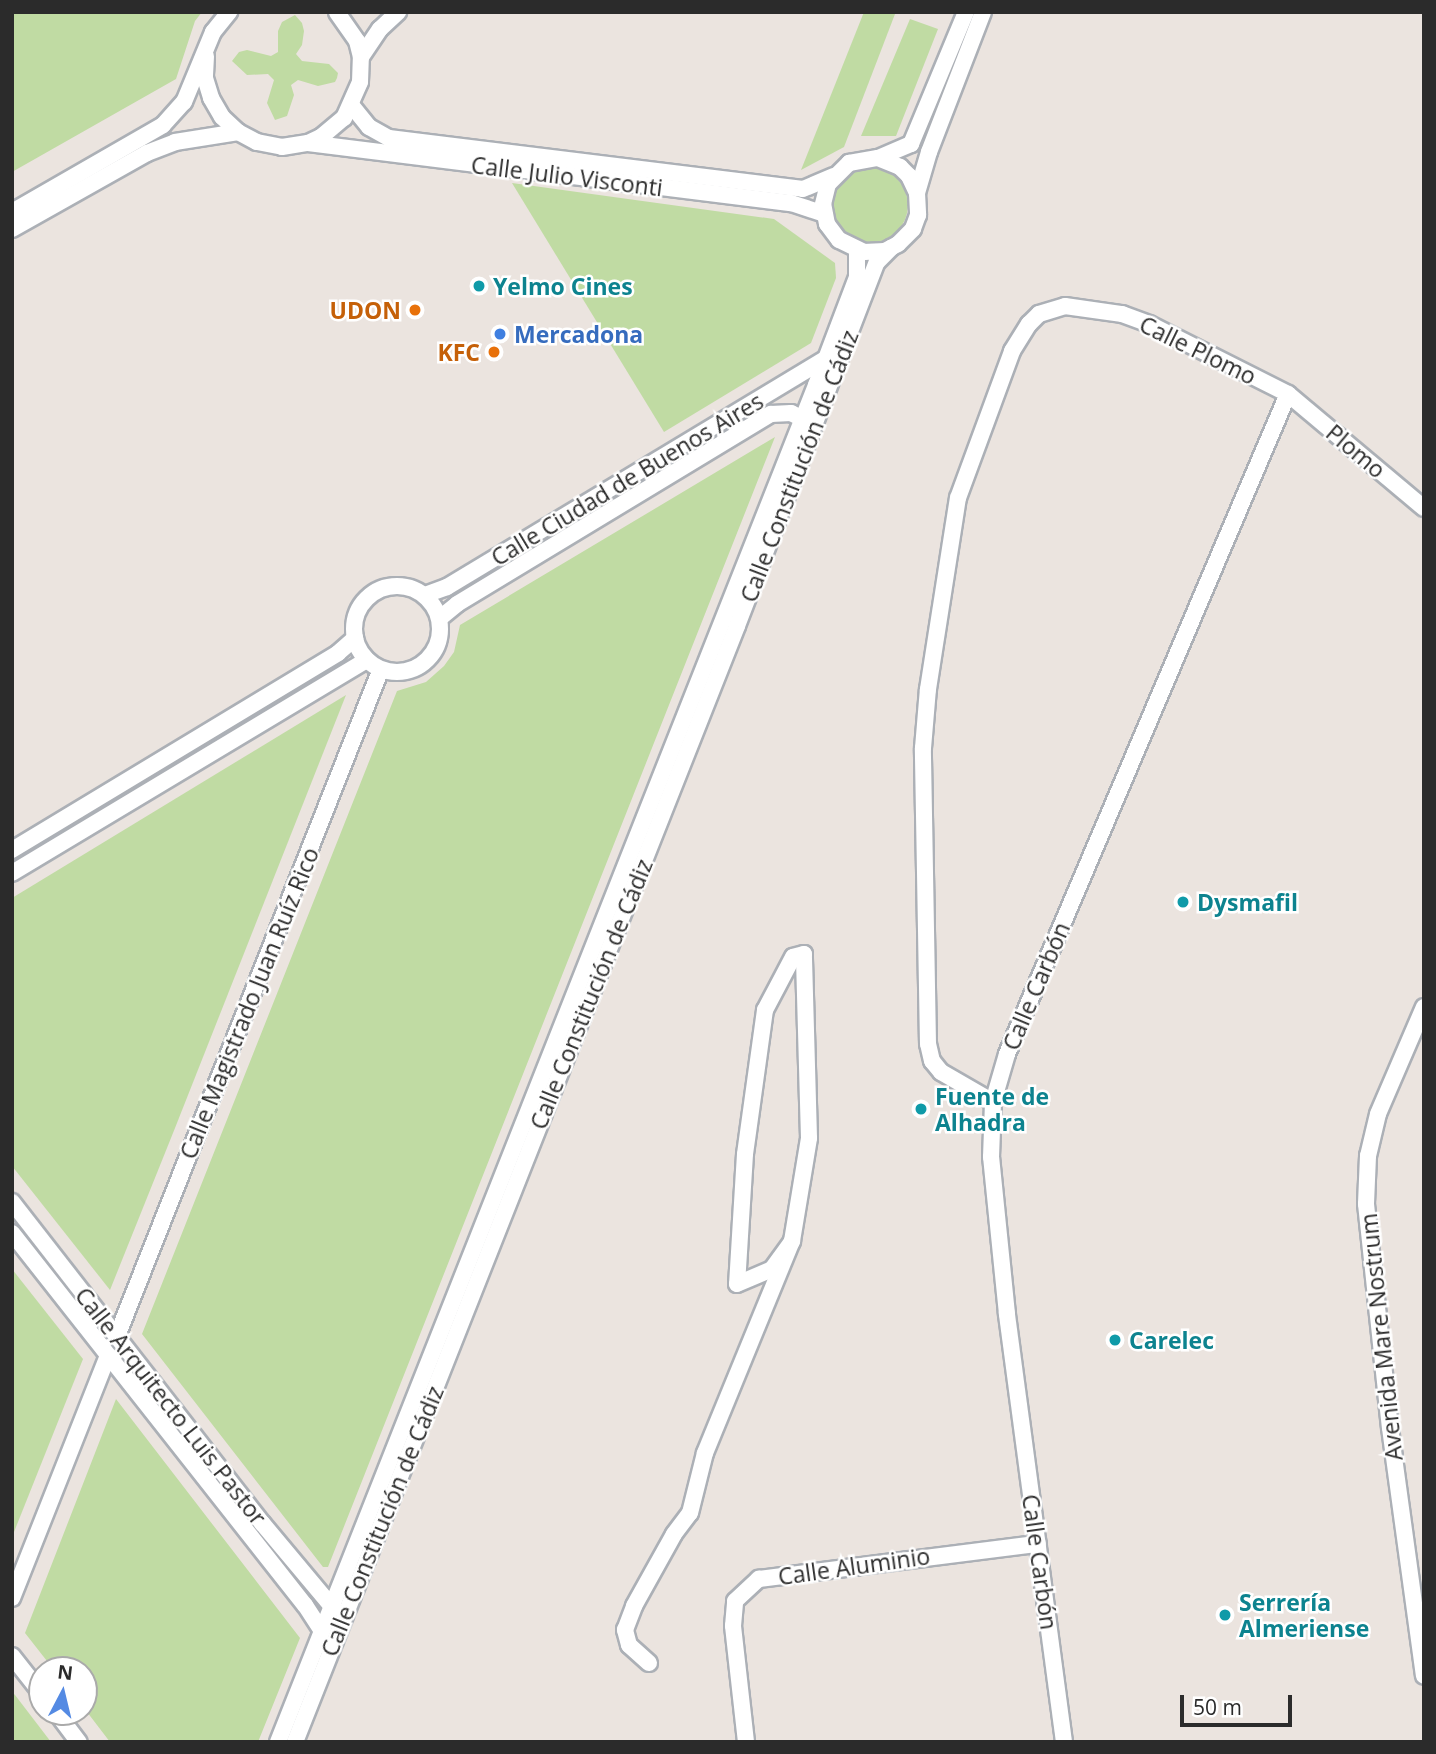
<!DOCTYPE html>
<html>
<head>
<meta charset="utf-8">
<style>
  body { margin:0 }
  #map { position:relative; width:1436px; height:1754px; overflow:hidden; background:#ebe4df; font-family:"Open Sans",sans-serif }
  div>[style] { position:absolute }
  .green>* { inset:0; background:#c0dba3 }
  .round { border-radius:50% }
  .roads { filter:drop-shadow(2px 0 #acb0b6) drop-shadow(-2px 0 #acb0b6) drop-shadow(0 2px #acb0b6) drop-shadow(0 -2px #acb0b6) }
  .minor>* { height:16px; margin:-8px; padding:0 8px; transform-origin:8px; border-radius:8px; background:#fff }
  .minor>.ring { margin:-8px; padding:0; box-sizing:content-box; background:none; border:16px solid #fff; border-radius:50% }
  .dots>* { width:19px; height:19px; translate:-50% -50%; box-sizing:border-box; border:4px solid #fff; border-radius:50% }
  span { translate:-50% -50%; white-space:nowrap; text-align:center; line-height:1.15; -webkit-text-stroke:5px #fff; paint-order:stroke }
  .street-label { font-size:23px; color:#2b2b2b }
  .culture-label { font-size:23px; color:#0d838f; font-weight:700 }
  .left { translate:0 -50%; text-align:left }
  .food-label { font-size:23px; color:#c56008; font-weight:700 }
  .right { translate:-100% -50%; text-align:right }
  .shop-label { font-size:23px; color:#366cbe; font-weight:700 }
  .frame { position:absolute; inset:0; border:14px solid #2b2b2b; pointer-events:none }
  .north { position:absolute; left:28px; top:1656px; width:70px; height:70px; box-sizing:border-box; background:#fff; border:2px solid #aaa; border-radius:50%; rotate:7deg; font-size:19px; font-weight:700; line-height:28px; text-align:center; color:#2b2b2b }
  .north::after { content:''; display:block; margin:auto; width:24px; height:32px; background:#548ae3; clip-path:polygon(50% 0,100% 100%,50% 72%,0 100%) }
  .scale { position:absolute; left:1180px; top:1695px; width:112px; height:32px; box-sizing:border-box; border:4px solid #2b2b2b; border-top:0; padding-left:9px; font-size:21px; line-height:24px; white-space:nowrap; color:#2b2b2b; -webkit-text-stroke:5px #fff; paint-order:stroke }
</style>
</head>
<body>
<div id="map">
  <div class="green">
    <i style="clip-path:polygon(12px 12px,202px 12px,195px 21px,176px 79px,12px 172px)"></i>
    <i style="clip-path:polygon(864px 12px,895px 14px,844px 147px,801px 170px)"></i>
    <i style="clip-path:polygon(295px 15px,302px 23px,304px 31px,302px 45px,296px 54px,302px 61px,329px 64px,338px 73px,337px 78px,335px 82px,318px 86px,298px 80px,291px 85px,294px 95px,287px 116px,275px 120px,267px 103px,274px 80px,268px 74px,247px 75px,232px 61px,239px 52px,247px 50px,271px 56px,278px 52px,278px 31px,282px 22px)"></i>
    <i style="clip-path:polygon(910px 19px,938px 29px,896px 136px,861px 136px)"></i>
    <i class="round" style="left:832px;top:167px;width:76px;height:76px"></i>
    <i style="clip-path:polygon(512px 183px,774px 219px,835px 263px,836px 278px,811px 343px,664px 432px)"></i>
    <i style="clip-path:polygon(775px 437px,328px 1567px,323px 1567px,142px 1334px,397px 691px,426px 682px,444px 666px,454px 652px,460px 625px)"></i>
    <i style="clip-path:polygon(346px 695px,175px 1128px,110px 1290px,12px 1166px,12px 898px)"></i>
    <i style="clip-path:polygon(12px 1269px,83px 1359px,12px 1537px)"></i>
    <i style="clip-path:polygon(116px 1399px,300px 1638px,258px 1742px,110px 1742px,84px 1708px,84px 1670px,54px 1670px,25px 1633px)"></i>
    <i style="clip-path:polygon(12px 1692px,15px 1695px,51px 1742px,12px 1742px)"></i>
  </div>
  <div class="roads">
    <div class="minor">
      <i style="left:206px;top:56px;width:22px;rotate:93deg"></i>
      <i style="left:205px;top:78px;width:21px;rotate:73deg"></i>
      <i style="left:211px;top:98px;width:22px;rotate:60deg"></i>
      <i style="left:222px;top:117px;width:22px;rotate:43deg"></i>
      <i style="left:238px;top:132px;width:21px;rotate:28deg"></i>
      <i style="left:257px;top:142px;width:25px;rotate:11deg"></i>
      <i style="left:282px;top:147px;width:26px;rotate:-9deg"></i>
      <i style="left:308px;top:143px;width:14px;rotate:-25deg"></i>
      <i style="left:321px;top:137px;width:30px;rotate:-40deg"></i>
      <i style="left:344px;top:118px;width:39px;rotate:-66deg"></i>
      <i style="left:360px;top:82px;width:25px;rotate:-88deg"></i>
      <i style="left:361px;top:57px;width:16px;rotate:-104deg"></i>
      <i style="left:357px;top:41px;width:35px;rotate:-125deg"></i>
      <i style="left:361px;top:57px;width:34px;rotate:-56deg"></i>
      <i style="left:380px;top:29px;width:25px;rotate:-43deg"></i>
      <i style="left:352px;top:106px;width:27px;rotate:51deg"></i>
      <i style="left:369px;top:127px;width:23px;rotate:29deg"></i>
      <i style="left:389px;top:138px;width:417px;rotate:7deg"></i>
      <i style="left:803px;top:189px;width:33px;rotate:-23deg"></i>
      <i style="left:308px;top:143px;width:487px;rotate:7.1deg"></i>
      <i style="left:791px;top:203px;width:35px;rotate:18deg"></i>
      <i style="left:878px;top:158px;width:24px;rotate:22deg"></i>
      <i style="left:900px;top:167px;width:13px;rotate:45deg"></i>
      <i style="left:909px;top:176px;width:19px;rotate:65deg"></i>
      <i style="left:917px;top:193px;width:22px;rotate:87deg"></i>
      <i style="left:918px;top:215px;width:15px;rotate:110deg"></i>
      <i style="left:913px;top:229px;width:21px;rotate:135deg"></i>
      <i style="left:898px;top:244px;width:15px;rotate:152deg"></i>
      <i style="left:885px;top:251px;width:21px;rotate:177deg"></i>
      <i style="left:864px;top:252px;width:28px;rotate:-154deg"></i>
      <i style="left:839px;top:240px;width:20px;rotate:-127deg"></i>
      <i style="left:827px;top:224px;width:20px;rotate:-101deg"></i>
      <i style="left:823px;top:204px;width:21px;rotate:-76deg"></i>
      <i style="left:828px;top:184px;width:30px;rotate:-45deg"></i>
      <i style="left:849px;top:163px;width:29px;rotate:-10deg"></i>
      <i style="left:878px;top:158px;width:36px;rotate:-23deg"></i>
      <i style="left:911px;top:144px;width:143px;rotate:-67.4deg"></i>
      <i style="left:917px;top:193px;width:43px;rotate:-73.7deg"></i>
      <i style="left:929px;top:152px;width:150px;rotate:-68.9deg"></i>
      <i style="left:12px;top:212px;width:174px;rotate:-29.9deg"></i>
      <i style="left:163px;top:125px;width:31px;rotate:-48deg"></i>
      <i style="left:184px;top:102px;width:76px;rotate:-67.5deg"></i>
      <i style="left:213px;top:32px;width:26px;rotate:-51deg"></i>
      <i style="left:12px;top:229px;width:155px;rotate:-29.4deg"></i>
      <i style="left:147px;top:153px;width:30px;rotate:-21deg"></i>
      <i style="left:175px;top:142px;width:64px;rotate:-9deg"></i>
      <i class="ring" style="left:354px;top:586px;width:70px;height:70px"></i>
      <i style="left:425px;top:595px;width:23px;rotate:-20deg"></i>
      <i style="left:447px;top:587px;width:444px;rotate:-31.1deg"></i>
      <i style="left:440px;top:618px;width:22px;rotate:-39deg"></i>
      <i style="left:457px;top:604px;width:367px;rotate:-31.2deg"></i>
      <i style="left:771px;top:414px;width:20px;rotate:-3deg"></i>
      <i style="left:791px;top:413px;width:11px;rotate:27deg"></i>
      <i style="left:801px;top:418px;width:11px;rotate:-5deg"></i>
      <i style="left:12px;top:850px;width:381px;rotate:-31.1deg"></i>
      <i style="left:338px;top:653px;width:23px;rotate:-41deg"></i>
      <i style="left:12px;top:873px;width:414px;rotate:-31deg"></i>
      <i style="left:1424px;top:1007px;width:116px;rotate:113.3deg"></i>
      <i style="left:1378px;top:1114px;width:43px;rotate:103.4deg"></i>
      <i style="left:1368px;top:1156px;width:48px;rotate:92.4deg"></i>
      <i style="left:1366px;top:1204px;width:225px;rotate:83.9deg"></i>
      <i style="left:1390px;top:1428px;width:250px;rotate:82.2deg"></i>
      <i style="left:993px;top:1102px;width:60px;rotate:-150deg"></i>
      <i style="left:941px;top:1072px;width:14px;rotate:-129deg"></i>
      <i style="left:932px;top:1061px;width:17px;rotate:-103deg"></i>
      <i style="left:928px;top:1044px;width:296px;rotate:-91deg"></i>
      <i style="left:923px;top:748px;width:59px;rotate:-85.2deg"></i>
      <i style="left:928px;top:689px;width:193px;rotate:-81.1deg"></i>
      <i style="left:958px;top:498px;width:157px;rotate:-69.8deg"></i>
      <i style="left:1012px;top:351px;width:32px;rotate:-58deg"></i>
      <i style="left:1029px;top:324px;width:14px;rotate:-45deg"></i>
      <i style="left:1039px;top:314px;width:27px;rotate:-17deg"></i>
      <i style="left:1065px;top:306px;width:58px;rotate:8deg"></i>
      <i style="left:1122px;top:314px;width:29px;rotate:20deg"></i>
      <i style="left:1149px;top:324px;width:156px;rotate:26.7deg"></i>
      <i style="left:1288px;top:394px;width:177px;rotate:40deg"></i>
      <i style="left:12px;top:1202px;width:407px;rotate:52.1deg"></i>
      <i style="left:262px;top:1523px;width:111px;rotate:50.1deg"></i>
      <i style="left:12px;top:1233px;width:474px;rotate:51.8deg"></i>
      <i style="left:305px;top:1605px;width:31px;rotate:57deg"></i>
      <i style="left:117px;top:1336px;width:717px;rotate:-68.41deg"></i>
      <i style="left:12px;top:1598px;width:260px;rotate:-68.4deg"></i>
      <i style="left:12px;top:1656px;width:48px;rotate:51.7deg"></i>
      <i style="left:649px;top:1663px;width:27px;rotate:-138deg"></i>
      <i style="left:629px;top:1645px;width:16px;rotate:-105deg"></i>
      <i style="left:625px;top:1630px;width:26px;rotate:-69deg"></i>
      <i style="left:634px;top:1606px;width:82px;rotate:-60.9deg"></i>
      <i style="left:674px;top:1534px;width:26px;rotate:-53deg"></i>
      <i style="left:690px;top:1513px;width:62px;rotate:-76deg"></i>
      <i style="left:705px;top:1453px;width:229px;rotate:-67.7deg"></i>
      <i style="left:792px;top:1241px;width:104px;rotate:-80.6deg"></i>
      <i style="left:809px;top:1138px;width:184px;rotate:-91.6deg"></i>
      <i style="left:804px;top:954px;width:11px;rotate:165deg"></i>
      <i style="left:793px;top:957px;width:60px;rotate:117.8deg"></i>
      <i style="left:765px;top:1010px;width:145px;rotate:97.9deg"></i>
      <i style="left:745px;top:1154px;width:130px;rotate:93.5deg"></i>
      <i style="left:737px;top:1284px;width:38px;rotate:-23deg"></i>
      <i style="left:772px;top:1269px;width:34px;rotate:-54deg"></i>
      <i style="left:56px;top:1712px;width:38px;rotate:53deg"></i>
      <i style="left:278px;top:1742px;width:1460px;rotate:-68.37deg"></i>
      <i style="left:816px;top:385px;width:116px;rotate:-69.2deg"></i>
      <i style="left:857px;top:277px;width:26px;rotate:-90deg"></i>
      <i style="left:295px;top:1742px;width:1200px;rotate:-68.39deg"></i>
      <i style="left:737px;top:626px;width:390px;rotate:-69deg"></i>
      <i style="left:877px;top:262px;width:20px;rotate:-45deg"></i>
      <i style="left:746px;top:1742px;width:117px;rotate:-96.4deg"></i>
      <i style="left:733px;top:1626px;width:25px;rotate:-85deg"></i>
      <i style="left:735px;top:1601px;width:33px;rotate:-43deg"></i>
      <i style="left:759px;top:1579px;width:281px;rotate:-7.2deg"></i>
      <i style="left:1064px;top:1742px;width:432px;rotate:-97.6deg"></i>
      <i style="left:1007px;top:1314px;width:158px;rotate:-95.8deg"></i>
      <i style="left:991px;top:1157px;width:55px;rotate:-87.9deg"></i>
      <i style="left:993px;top:1102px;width:50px;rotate:-73.7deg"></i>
      <i style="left:1007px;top:1054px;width:717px;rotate:-66.94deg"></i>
    </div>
  </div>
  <div class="dots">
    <i style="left:479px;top:286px;background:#0f9aa8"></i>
    <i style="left:415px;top:310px;background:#e8710a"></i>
    <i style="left:500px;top:334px;background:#3f7fe0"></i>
    <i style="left:494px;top:352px;background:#e8710a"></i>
    <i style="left:1183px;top:902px;background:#0f9aa8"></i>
    <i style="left:921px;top:1109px;background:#0f9aa8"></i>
    <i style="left:1115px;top:1340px;background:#0f9aa8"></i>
    <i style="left:1225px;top:1615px;background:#0f9aa8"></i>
  </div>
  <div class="street-label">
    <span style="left:567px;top:176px;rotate:7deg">Calle Julio Visconti</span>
    <span style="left:1198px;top:350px;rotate:26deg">Calle Plomo</span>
    <span style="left:1356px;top:451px;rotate:40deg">Plomo</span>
    <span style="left:799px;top:466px;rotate:-69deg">Calle Constitución de Cádiz</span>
    <span style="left:627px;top:479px;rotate:-31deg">Calle Ciudad de Buenos Aires</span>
    <span style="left:1036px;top:986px;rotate:-67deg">Calle Carbón</span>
    <span style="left:591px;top:994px;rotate:-68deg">Calle Constitución de Cádiz</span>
    <span style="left:249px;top:1003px;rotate:-68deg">Calle Magistrado Juan Ruíz Rico</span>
    <span style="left:1381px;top:1337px;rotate:-96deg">Avenida Mare Nostrum</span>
    <span style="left:171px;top:1406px;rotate:52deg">Calle Arquitecto Luis Pastor</span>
    <span style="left:382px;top:1521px;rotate:-68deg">Calle Constitución de Cádiz</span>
    <span style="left:1040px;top:1562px;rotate:82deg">Calle Carbón</span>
    <span style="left:854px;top:1566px;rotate:-8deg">Calle Aluminio</span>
  </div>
  <div class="culture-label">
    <span class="left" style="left:493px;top:286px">Yelmo Cines</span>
    <span class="left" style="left:1197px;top:902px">Dysmafil</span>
    <span class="left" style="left:935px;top:1109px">Fuente de<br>Alhadra</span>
    <span class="left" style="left:1129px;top:1340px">Carelec</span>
    <span class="left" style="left:1239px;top:1615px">Serrería<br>Almeriense</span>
  </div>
  <div class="food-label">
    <span class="right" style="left:401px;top:310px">UDON</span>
    <span class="right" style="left:480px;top:352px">KFC</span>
  </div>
  <div class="shop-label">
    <span class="left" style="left:514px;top:334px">Mercadona</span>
  </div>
  <div class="frame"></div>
  <div class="north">N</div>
  <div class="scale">50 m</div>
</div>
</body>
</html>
